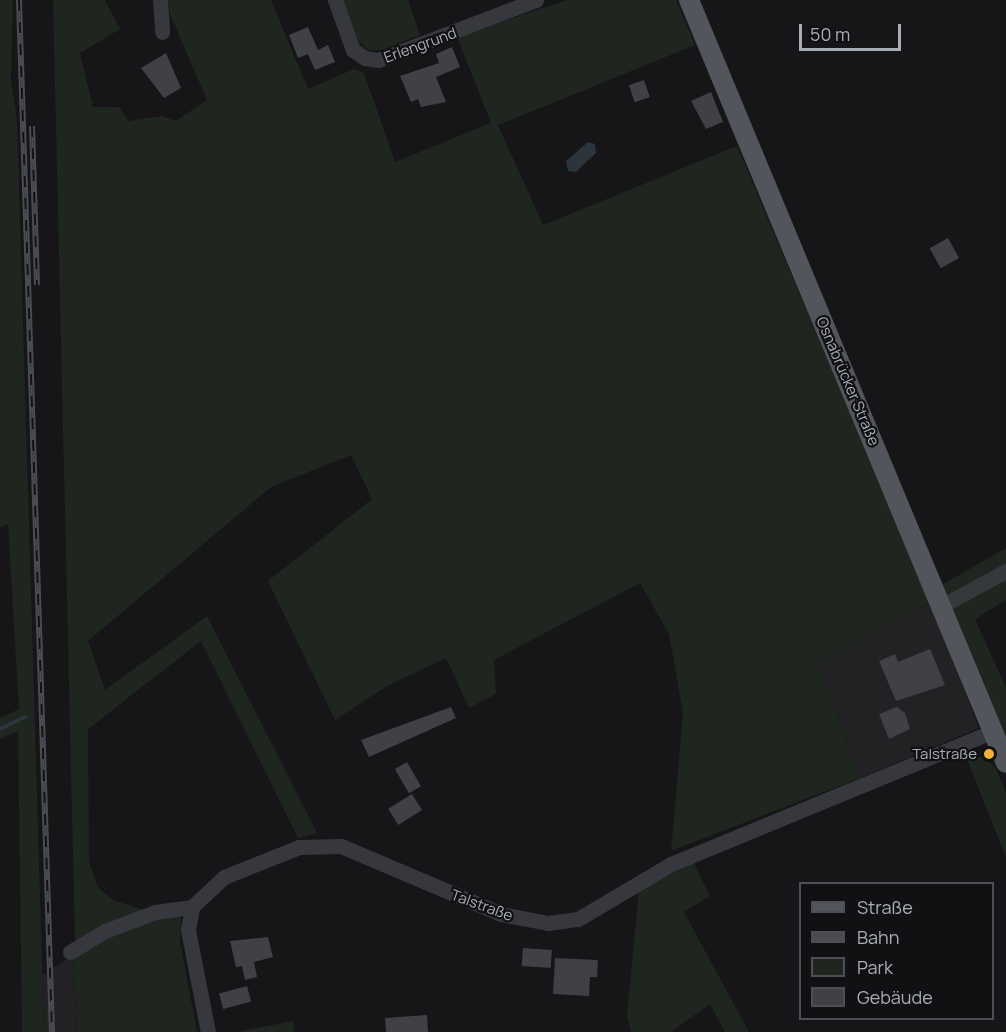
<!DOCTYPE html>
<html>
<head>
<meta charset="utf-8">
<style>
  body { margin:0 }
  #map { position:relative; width:1006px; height:1032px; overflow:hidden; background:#161618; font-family:Manrope,sans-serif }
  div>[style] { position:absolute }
  .built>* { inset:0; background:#222225 }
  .green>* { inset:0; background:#1e261f }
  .water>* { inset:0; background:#2c353c }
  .stream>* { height:4px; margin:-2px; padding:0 2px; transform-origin:2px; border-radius:2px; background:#2c353c }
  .building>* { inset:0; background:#404145; transform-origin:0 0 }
  .minor>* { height:15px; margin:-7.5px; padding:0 7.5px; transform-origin:7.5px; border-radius:7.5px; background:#37383d }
  .major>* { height:20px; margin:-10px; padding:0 10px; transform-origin:10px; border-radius:10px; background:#53555c }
  .rail>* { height:6px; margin-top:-3px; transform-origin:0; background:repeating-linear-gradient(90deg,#111113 0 11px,#4a4c52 0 22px); box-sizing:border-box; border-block:2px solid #4a4c52 }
  .dots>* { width:16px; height:16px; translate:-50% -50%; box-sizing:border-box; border:3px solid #111113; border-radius:50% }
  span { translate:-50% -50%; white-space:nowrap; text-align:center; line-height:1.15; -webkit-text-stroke:4.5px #111113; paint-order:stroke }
  .street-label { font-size:15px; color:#a8adb8 }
  .poi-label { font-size:15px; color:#a8adb8 }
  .right { translate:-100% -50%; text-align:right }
  .legend { position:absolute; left:799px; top:882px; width:195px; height:138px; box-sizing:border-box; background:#111113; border:2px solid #4d4f55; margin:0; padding:8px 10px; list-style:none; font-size:18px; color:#a8adb8 }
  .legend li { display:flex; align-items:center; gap:12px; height:30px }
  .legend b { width:30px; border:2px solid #4d4f55 }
  .scale { position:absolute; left:799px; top:24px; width:102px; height:27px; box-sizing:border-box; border:3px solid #a8adb8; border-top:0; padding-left:8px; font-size:18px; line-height:21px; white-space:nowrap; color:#a8adb8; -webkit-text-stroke:4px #111113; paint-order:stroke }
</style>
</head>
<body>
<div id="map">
  <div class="built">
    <i style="clip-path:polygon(930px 602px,979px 728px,860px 778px,819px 664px)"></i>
    <i style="clip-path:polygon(73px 955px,77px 1032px,44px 1032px,42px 975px)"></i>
  </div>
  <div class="green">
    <i style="clip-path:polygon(0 0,13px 0,11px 81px,17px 119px,44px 1032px,22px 1032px,18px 731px,0 739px,0 718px,19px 709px,8px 524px,0 528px)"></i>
    <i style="clip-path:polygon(53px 0,105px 0,120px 29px,80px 53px,93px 107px,119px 107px,128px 121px,162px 116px,176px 121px,207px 100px,170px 14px,168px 0,271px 0,308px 89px,354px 69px,364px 73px,395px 162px,491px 123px,457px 37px,567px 0,676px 0,695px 45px,498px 125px,543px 225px,737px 146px,930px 602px,819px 664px,860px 778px,671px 851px,683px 713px,669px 634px,640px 583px,494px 660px,496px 694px,469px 708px,446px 658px,387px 686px,335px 720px,268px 581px,372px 499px,351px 455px,271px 487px,88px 641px,105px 690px,207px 616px,317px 833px,298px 838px,201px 641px,88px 729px,89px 862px,98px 887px,113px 900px,143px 910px,75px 942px)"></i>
    <i style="clip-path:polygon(338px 0,408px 0,420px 35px,382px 50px,368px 50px,356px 38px)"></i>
    <i style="clip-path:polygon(1006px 548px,1006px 600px,975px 619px,1006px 688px,1006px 741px,940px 586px)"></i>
    <i style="clip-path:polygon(983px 757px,996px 768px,1006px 793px,1006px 858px,967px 759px)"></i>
    <i style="clip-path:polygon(693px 862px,710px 896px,684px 912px,749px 1032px,725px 1032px,710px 1004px,671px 1032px,631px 1032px,627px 1015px,639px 890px)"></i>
    <i style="clip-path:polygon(175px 913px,181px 918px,180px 942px,197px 1032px,77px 1032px,73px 955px,105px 936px)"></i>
    <i style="clip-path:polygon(293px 1021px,294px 1032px,235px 1032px)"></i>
  </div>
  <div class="water">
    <i style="clip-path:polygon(588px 142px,595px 144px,596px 153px,576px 172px,568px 171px,566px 161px)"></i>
  </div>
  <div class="stream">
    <i style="left:0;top:729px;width:28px;rotate:-26deg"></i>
  </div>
  <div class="building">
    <i style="clip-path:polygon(308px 27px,318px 50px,328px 45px,335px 62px,315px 70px,308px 54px,298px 58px,289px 35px)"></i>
    <i style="clip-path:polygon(452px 47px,460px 67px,436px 77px,446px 102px,421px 107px,418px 99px,411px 102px,400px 76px,439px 63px,436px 54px)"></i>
    <i style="clip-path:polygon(166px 53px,181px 88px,164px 98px,141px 68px)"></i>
    <i style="left:644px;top:80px;width:18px;height:16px;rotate:71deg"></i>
    <i style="clip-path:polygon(711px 92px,723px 122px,706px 129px,691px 101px)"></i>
    <i style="left:948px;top:238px;width:23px;height:21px;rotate:61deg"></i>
    <i style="clip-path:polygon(930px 649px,945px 685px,896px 701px,879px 661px,895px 654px,898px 662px)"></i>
    <i style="clip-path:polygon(451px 707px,456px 718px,369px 757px,361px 740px)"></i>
    <i style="clip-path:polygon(897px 707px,905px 713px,910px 729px,889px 739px,879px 714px)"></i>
    <i style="left:407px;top:762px;width:28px;height:14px;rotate:60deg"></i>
    <i style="left:412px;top:794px;width:19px;height:28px;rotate:58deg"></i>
    <i style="clip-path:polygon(268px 937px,273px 957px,254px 962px,257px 977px,245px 980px,242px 966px,236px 967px,230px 941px)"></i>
    <i style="left:523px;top:948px;width:29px;height:18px;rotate:4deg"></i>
    <i style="clip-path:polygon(555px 958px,598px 960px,597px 977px,590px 977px,589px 996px,553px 994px)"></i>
    <i style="left:247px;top:986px;width:16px;height:29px;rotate:75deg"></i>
    <i style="clip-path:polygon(427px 1015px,428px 1032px,386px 1032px,385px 1018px)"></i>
  </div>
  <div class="minor">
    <i style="left:160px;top:0;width:32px;rotate:86deg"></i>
    <i style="left:335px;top:0;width:53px;rotate:70.2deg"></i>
    <i style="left:353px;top:50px;width:14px;rotate:34deg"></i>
    <i style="left:365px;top:58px;width:13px;rotate:9deg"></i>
    <i style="left:378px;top:60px;width:169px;rotate:-20.8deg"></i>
    <i style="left:941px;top:606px;width:74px;rotate:-28.3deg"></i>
    <i style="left:70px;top:952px;width:41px;rotate:-31deg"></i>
    <i style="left:105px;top:931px;width:53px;rotate:-20.8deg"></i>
    <i style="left:155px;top:912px;width:37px;rotate:-8deg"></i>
    <i style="left:208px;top:1032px;width:104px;rotate:-101.1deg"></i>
    <i style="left:188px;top:930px;width:23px;rotate:-80deg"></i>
    <i style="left:192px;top:907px;width:44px;rotate:-43.2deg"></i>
    <i style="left:224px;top:877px;width:81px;rotate:-21.8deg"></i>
    <i style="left:299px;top:847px;width:42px;rotate:-1.4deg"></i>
    <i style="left:341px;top:846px;width:174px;rotate:23deg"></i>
    <i style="left:501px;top:914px;width:48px;rotate:10.8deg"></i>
    <i style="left:548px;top:923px;width:30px;rotate:-8deg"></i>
    <i style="left:578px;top:919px;width:108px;rotate:-30.6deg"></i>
    <i style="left:671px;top:864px;width:348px;rotate:-22.4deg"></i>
  </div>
  <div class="major">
    <i style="left:689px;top:0;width:826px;rotate:67.44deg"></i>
  </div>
  <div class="rail">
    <i style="left:19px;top:0;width:1033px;rotate:88.17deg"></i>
    <i style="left:32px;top:126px;width:159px;rotate:88.2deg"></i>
  </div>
  <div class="dots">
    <i style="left:989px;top:754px;background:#f2b134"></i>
  </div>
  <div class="street-label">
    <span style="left:420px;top:45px;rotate:-20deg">Erlengrund</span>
    <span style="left:848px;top:381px;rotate:67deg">Osnabrücker Straße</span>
    <span style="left:482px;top:905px;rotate:20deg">Talstraße</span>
  </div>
  <div class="poi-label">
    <span class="right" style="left:977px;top:754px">Talstraße</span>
  </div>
  <ul class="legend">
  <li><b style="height:8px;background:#53555c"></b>Straße</li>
  <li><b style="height:8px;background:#4a4c52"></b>Bahn</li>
  <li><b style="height:16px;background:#1e261f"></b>Park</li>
  <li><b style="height:16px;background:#404145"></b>Gebäude</li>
  </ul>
  <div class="scale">50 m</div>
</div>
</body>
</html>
